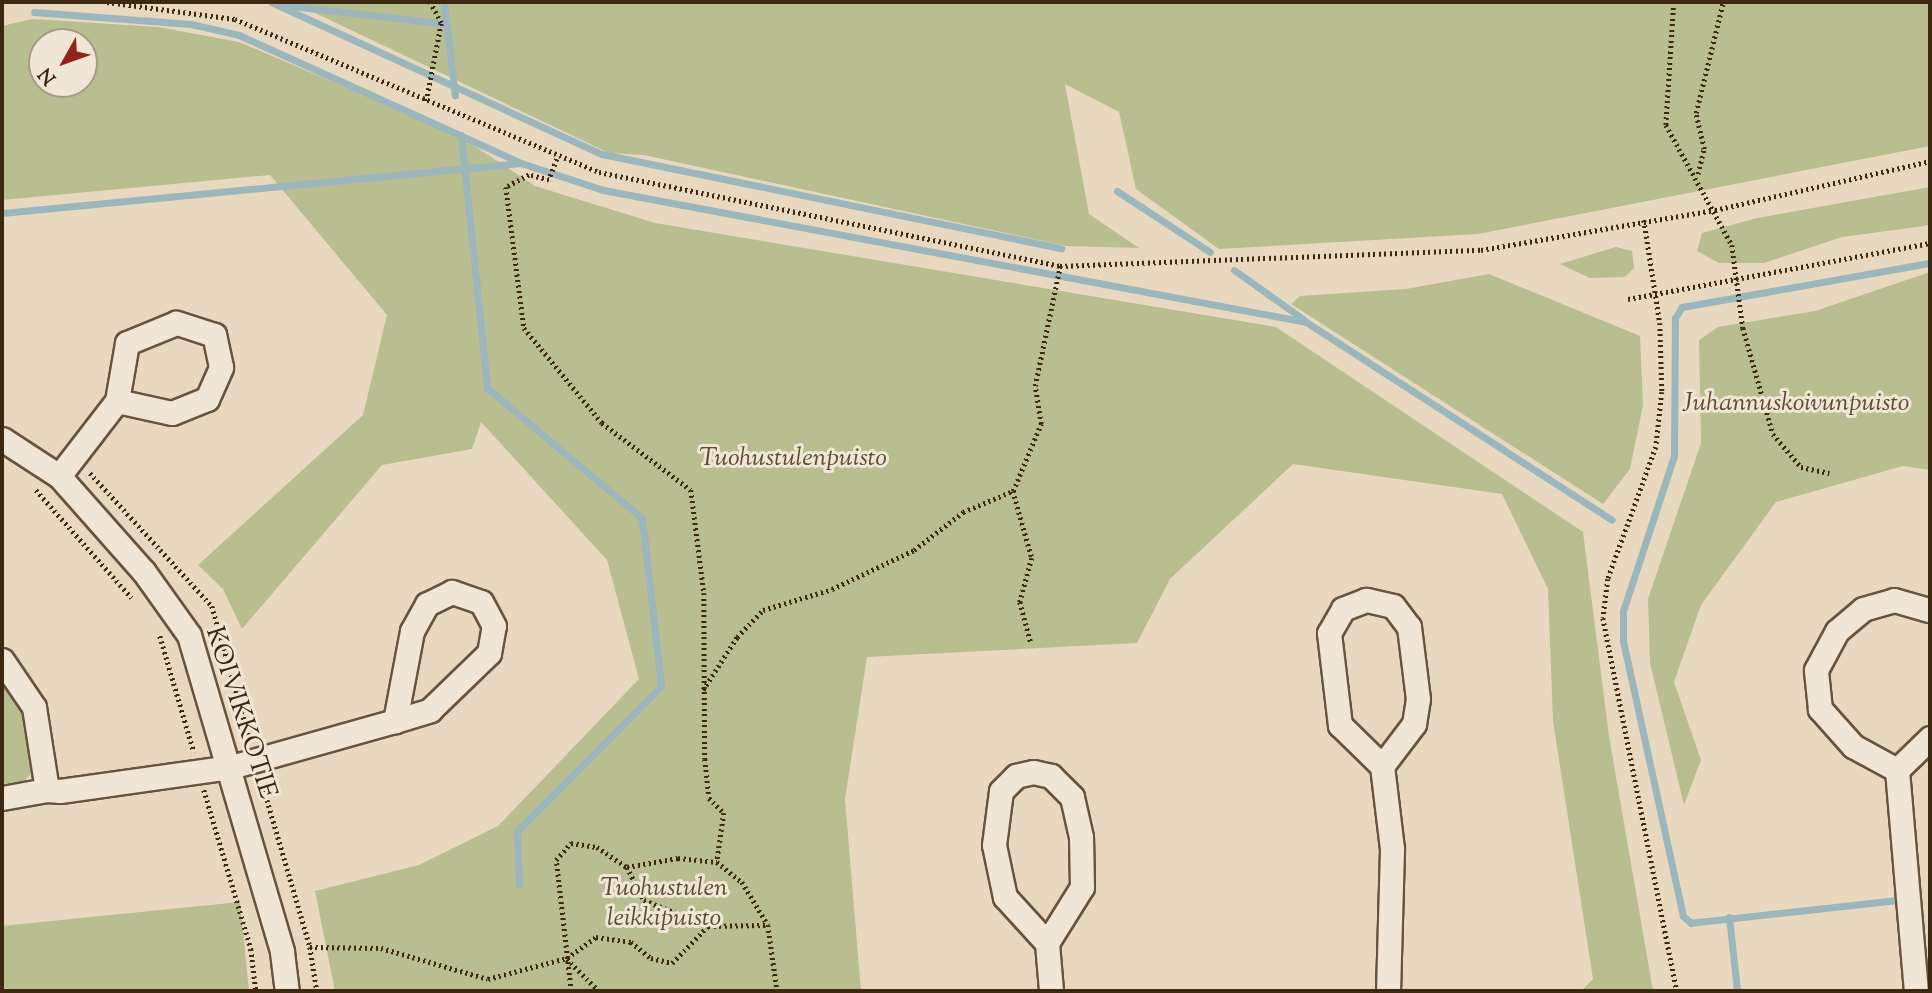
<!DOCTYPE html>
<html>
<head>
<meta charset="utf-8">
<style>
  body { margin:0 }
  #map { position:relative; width:1932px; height:993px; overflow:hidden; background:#e8d8bf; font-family:"Sorts Mill Goudy",serif }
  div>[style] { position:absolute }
  .green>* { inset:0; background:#b8be90 }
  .stream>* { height:7px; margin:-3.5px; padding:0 3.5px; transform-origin:3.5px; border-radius:3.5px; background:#9bb7bc }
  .path>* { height:4.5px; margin-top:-2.25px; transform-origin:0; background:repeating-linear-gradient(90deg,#3d2812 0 2px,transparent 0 5.5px) }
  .roads { filter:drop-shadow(2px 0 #68543d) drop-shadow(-2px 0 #68543d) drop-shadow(0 2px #68543d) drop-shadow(0 -2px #68543d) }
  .street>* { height:23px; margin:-11.5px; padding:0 11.5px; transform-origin:11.5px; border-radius:11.5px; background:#f0e6d5 }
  span { translate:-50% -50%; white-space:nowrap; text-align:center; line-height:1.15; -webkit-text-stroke:6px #f0e6d5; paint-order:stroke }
  .park-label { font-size:26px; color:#5c4e32; font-style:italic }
  .street-label { font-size:26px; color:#3d2812 }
  .frame { position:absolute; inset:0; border:4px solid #3d2812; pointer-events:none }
  .north { position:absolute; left:28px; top:28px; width:70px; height:70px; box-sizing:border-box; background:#f0e6d5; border:2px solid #a89a87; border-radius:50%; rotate:230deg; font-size:19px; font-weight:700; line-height:28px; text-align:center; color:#3d2812 }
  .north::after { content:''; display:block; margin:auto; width:24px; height:32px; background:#8f2418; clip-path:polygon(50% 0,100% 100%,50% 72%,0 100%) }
</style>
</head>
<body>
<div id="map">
  <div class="green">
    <i style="clip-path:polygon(292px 2px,1930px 2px,1930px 146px,1478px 234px,1219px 249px,1136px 189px,1119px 112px,1065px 84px,1089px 214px,1139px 248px,1066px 246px,644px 155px,609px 153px)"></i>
    <i style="clip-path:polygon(evenodd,32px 19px,158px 27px,239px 42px,458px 135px,535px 186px,655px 223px,1276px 327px,1583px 532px,1609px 736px,1653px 991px,1581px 991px,1593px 979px,1553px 721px,1548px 589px,1502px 494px,1293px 464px,1170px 579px,1137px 643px,867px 657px,845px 799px,861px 991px,335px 991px,315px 891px,419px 865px,498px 826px,639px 679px,607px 560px,481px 422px,472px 449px,382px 465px,242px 629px,223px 589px,198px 565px,363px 415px,387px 315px,270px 175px,2px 200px,2px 26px,32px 19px,42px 42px,84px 42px,84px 84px,42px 84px,42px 42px)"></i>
    <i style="clip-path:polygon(1930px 187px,1930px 224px,1924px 226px,1842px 237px,1764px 263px,1719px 263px,1697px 251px,1702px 233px,1757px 218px)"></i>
    <i style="clip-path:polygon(1616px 247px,1632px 251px,1634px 268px,1625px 277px,1590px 278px,1560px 264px)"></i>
    <i style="clip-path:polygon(1930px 272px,1930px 470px,1903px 466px,1776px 502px,1701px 605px,1674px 682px,1701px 760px,1684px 805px,1650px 663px,1648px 599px,1701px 443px,1699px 340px,1718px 327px,1815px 311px)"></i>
    <i style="clip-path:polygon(1489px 274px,1640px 336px,1643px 405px,1630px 469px,1603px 504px,1291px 304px,1300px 296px,1406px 289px)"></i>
    <i style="clip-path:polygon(2px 676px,27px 710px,34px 770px,24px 781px,2px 784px)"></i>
    <i style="clip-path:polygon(240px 902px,249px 991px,2px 991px,2px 926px)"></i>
  </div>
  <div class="stream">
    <i style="left:271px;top:2px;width:364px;rotate:24.7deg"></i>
    <i style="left:602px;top:154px;width:469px;rotate:11.6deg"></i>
    <i style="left:444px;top:2px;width:94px;rotate:83.3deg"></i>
    <i style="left:283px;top:5px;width:164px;rotate:6.6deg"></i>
    <i style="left:34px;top:12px;width:157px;rotate:4.4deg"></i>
    <i style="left:191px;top:24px;width:49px;rotate:12.9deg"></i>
    <i style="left:239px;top:35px;width:307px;rotate:24.4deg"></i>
    <i style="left:461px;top:135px;width:254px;rotate:84.1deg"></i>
    <i style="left:487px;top:388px;width:202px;rotate:40deg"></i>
    <i style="left:642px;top:518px;width:169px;rotate:83.5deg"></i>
    <i style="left:661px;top:686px;width:204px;rotate:134.8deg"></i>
    <i style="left:517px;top:831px;width:54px;rotate:87.9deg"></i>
    <i style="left:1117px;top:191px;width:111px;rotate:33.3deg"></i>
    <i style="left:2px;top:213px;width:521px;rotate:-5.5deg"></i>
    <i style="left:521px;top:163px;width:86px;rotate:18.2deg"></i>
    <i style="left:603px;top:190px;width:715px;rotate:10.63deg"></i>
    <i style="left:1306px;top:322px;width:364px;rotate:32.9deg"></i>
    <i style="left:1234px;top:270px;width:85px;rotate:35.4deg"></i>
    <i style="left:1898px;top:900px;width:208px;rotate:173.7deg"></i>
    <i style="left:1691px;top:923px;width:11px;rotate:-139deg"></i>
    <i style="left:1683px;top:916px;width:281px;rotate:-102.3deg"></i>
    <i style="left:1623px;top:641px;width:30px;rotate:-90deg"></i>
    <i style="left:1623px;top:611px;width:163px;rotate:-71.8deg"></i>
    <i style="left:1674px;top:456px;width:138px;rotate:-89.6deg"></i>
    <i style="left:1675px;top:318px;width:13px;rotate:-58deg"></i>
    <i style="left:1682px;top:307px;width:252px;rotate:-10.1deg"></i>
    <i style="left:1729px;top:917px;width:74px;rotate:83.8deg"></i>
  </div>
  <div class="path">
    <i style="left:107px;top:2px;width:129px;rotate:7.6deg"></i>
    <i style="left:235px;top:19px;width:395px;rotate:22.8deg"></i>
    <i style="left:599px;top:172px;width:470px;rotate:11.5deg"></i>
    <i style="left:1060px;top:266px;width:421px;rotate:-2.2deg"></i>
    <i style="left:1481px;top:250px;width:237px;rotate:-9.7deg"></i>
    <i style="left:1715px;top:210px;width:221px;rotate:-12.8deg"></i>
    <i style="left:1674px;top:2px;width:123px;rotate:93.7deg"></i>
    <i style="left:1666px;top:125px;width:137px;rotate:61.2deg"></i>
    <i style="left:1732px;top:245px;width:84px;rotate:82.5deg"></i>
    <i style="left:1743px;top:328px;width:110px;rotate:74.2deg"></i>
    <i style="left:1773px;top:434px;width:43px;rotate:49.7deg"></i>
    <i style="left:1801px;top:467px;width:29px;rotate:12deg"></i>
    <i style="left:426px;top:101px;width:79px;rotate:-79.1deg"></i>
    <i style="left:441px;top:23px;width:24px;rotate:-118deg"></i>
    <i style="left:557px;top:159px;width:22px;rotate:111deg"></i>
    <i style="left:549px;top:180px;width:21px;rotate:-166deg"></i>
    <i style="left:529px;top:175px;width:26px;rotate:152deg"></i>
    <i style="left:506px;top:187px;width:142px;rotate:82.7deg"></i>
    <i style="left:524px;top:328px;width:123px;rotate:50.6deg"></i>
    <i style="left:602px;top:423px;width:111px;rotate:37deg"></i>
    <i style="left:691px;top:490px;width:104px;rotate:82.8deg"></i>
    <i style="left:704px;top:593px;width:166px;rotate:89.7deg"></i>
    <i style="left:705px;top:759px;width:39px;rotate:84deg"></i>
    <i style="left:709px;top:798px;width:21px;rotate:45deg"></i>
    <i style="left:724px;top:813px;width:49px;rotate:98.1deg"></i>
    <i style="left:1698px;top:174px;width:26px;rotate:-77deg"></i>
    <i style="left:1704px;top:149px;width:37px;rotate:-103deg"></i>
    <i style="left:1696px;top:113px;width:114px;rotate:-76.3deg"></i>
    <i style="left:1644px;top:220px;width:104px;rotate:81.2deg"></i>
    <i style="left:1660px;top:323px;width:69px;rotate:88.3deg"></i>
    <i style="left:1662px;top:392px;width:55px;rotate:96.2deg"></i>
    <i style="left:1656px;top:447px;width:140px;rotate:110deg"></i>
    <i style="left:1608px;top:579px;width:39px;rotate:97deg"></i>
    <i style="left:1603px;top:618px;width:380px;rotate:78.8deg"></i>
    <i style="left:1628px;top:299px;width:307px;rotate:-10.5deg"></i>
    <i style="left:90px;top:473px;width:180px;rotate:47.5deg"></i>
    <i style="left:212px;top:606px;width:139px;rotate:74.2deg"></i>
    <i style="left:36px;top:490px;width:144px;rotate:48.4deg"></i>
    <i style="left:1013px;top:491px;width:70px;rotate:74.2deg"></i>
    <i style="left:1032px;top:558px;width:46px;rotate:105.3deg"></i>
    <i style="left:1020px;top:602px;width:42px;rotate:75deg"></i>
    <i style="left:160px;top:636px;width:121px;rotate:73.7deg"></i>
    <i style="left:703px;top:690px;width:63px;rotate:-57.3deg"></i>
    <i style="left:737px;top:637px;width:37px;rotate:-46deg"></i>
    <i style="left:763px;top:610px;width:72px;rotate:-16.9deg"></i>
    <i style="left:832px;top:589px;width:91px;rotate:-25.4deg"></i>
    <i style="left:914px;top:550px;width:62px;rotate:-37.8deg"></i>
    <i style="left:963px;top:512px;width:54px;rotate:-22.8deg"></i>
    <i style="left:1013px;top:491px;width:73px;rotate:-67.3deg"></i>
    <i style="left:1041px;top:424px;width:38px;rotate:-99deg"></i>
    <i style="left:1035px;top:386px;width:123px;rotate:-78.2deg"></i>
    <i style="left:261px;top:779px;width:175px;rotate:73.7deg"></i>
    <i style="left:310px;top:947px;width:45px;rotate:81deg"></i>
    <i style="left:204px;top:790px;width:166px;rotate:73.5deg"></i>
    <i style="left:251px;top:949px;width:42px;rotate:83.2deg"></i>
    <i style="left:627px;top:867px;width:52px;rotate:-10deg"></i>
    <i style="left:678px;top:858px;width:39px;rotate:6deg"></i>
    <i style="left:717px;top:862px;width:32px;rotate:39deg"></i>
    <i style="left:742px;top:882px;width:50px;rotate:58.8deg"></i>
    <i style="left:310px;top:947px;width:71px;rotate:0.8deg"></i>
    <i style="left:381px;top:948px;width:111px;rotate:16.2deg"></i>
    <i style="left:488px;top:979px;width:82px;rotate:-14.9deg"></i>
    <i style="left:567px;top:958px;width:36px;rotate:-36deg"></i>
    <i style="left:596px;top:937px;width:35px;rotate:8deg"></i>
    <i style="left:631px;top:942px;width:26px;rotate:39deg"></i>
    <i style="left:651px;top:958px;width:22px;rotate:13deg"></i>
    <i style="left:672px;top:963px;width:52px;rotate:-45.8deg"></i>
    <i style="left:567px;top:959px;width:45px;rotate:45deg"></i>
    <i style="left:571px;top:991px;width:132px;rotate:-96.5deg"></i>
    <i style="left:556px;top:860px;width:23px;rotate:-49deg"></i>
    <i style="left:571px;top:843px;width:26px;rotate:9deg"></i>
    <i style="left:597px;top:847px;width:36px;rotate:34deg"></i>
    <i style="left:627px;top:867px;width:37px;rotate:63deg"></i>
    <i style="left:644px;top:900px;width:69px;rotate:22.1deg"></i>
    <i style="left:708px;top:926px;width:60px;rotate:-1deg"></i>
    <i style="left:768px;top:925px;width:66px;rotate:82.1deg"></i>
  </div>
  <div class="roads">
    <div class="street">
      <i style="left:2px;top:439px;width:68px;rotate:33deg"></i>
      <i style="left:59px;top:476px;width:128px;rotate:48.5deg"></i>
      <i style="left:144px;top:572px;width:77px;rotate:54.5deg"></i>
      <i style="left:189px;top:635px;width:330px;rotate:73.6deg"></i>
      <i style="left:282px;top:952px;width:39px;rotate:83deg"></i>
      <i style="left:59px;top:476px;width:95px;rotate:-52.3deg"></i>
      <i style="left:117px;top:401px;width:56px;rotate:12.3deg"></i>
      <i style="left:172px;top:413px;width:38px;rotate:-22deg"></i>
      <i style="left:207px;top:399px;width:35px;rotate:-66deg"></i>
      <i style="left:221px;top:367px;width:33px;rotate:-102deg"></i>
      <i style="left:214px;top:335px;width:40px;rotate:-162deg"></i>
      <i style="left:176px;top:323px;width:53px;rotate:157.8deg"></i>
      <i style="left:127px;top:343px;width:59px;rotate:99.8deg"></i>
      <i style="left:2px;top:660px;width:57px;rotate:55.8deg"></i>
      <i style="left:34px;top:707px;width:84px;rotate:81.1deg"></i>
      <i style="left:47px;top:790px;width:13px;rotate:4deg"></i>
      <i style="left:60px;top:791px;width:173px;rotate:-8deg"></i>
      <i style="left:231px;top:767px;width:170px;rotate:-15.7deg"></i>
      <i style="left:395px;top:721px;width:37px;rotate:-17deg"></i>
      <i style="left:430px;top:710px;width:82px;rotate:-44deg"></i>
      <i style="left:489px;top:653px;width:27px;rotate:-80deg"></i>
      <i style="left:494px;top:626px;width:27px;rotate:-118deg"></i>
      <i style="left:481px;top:602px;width:31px;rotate:-161deg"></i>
      <i style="left:452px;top:592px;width:28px;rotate:154deg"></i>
      <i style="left:427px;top:604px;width:31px;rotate:119deg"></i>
      <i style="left:412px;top:631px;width:92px;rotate:100.7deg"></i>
      <i style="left:1382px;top:766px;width:53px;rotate:-52.7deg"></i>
      <i style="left:1414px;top:724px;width:25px;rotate:-81deg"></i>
      <i style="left:1418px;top:699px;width:73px;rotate:-97.1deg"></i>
      <i style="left:1409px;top:627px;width:26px;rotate:-127deg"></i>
      <i style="left:1393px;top:606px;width:28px;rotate:-167deg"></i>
      <i style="left:1366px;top:600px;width:25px;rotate:159deg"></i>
      <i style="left:1343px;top:609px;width:28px;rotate:120deg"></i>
      <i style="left:1329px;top:633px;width:93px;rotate:83.2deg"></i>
      <i style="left:1340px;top:725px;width:59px;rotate:44.3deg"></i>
      <i style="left:1382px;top:766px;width:84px;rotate:83.1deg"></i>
      <i style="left:1392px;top:849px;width:142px;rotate:91.6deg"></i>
      <i style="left:1897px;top:770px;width:50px;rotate:-151.4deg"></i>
      <i style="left:1853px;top:746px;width:50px;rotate:-131.7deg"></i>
      <i style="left:1820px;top:709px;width:39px;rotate:-96deg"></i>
      <i style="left:1816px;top:670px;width:44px;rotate:-61.7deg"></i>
      <i style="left:1837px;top:631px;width:34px;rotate:-40deg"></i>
      <i style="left:1863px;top:609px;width:32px;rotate:-16deg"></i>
      <i style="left:1894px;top:600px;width:37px;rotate:16deg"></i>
      <i style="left:1897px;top:770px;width:222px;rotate:85.1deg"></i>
      <i style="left:1897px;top:770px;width:46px;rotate:-44.1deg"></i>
      <i style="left:2px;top:798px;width:46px;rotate:-10.1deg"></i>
      <i style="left:1047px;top:943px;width:66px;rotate:-58deg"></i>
      <i style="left:1082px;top:887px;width:50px;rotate:-91.1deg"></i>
      <i style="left:1081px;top:837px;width:41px;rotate:-102.7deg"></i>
      <i style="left:1072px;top:797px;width:30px;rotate:-135deg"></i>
      <i style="left:1051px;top:776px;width:18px;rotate:-167deg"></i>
      <i style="left:1033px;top:772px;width:17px;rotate:167deg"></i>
      <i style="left:1016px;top:776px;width:21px;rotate:135deg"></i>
      <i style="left:1001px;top:791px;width:54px;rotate:97.4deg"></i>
      <i style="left:994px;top:845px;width:53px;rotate:78.1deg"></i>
      <i style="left:1005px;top:897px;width:62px;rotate:47.6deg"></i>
      <i style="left:1047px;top:943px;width:48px;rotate:85.2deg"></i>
    </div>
  </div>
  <div class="park-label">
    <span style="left:1796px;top:404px">Juhannuskoivunpuisto</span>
    <span style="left:793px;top:459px">Tuohustulenpuisto</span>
    <span style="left:664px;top:904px">Tuohustulen<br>leikkipuisto</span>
  </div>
  <div class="street-label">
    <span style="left:240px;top:713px;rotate:72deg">KOIVIKKOTIE</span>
  </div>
  <div class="frame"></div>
  <div class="north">N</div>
</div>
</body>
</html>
